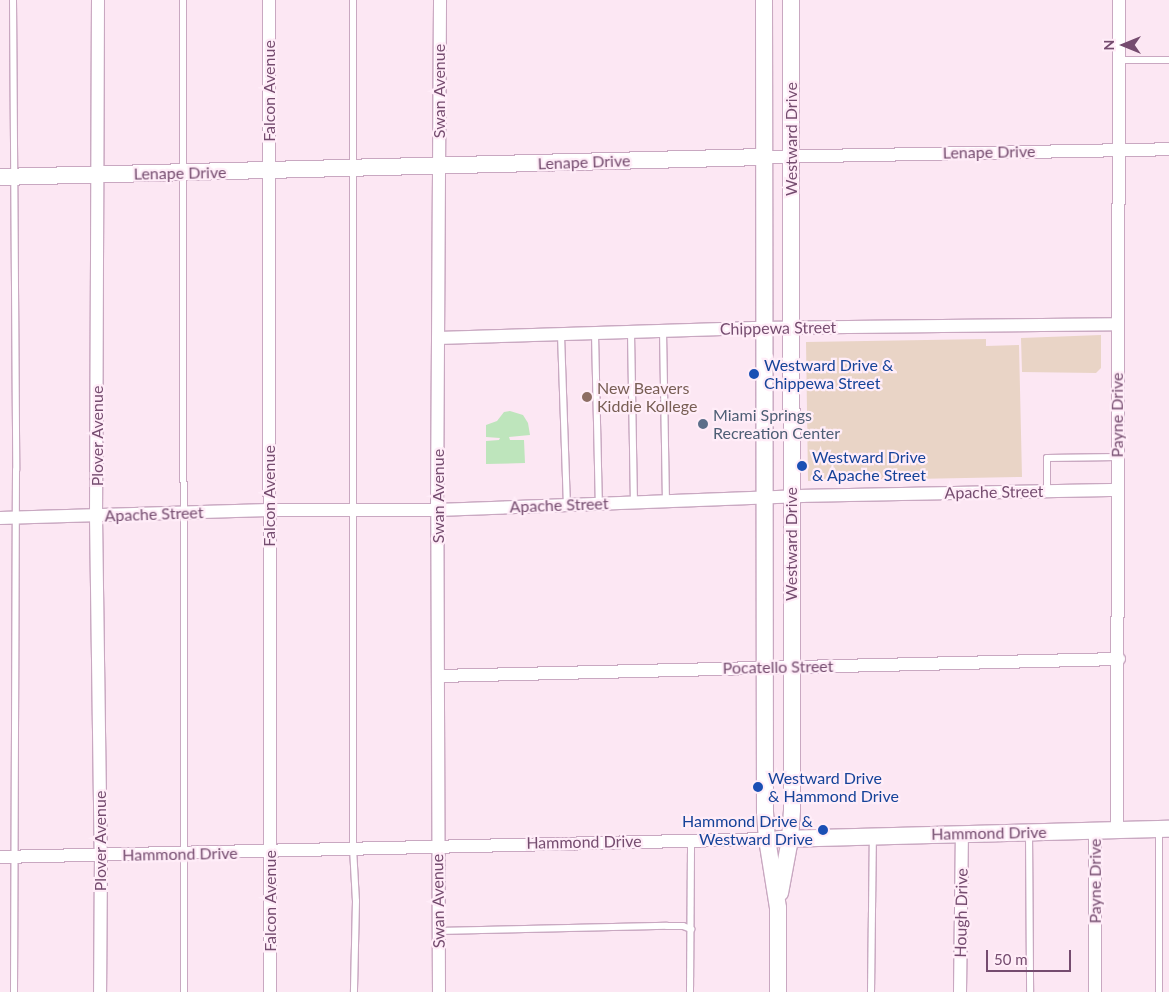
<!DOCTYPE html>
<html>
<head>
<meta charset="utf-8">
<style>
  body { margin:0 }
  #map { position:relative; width:1169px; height:992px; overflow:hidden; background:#fce7f3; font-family:Lato,sans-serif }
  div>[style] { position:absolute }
  .green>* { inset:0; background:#e9d4c6 }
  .water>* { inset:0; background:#bee5bc }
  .roads { filter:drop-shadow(1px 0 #c9a8c1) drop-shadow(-1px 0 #c9a8c1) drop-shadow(0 1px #c9a8c1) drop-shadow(0 -1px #c9a8c1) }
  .service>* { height:6px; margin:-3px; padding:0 3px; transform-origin:3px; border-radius:3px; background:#fff }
  .minor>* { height:12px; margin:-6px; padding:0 6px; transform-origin:6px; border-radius:6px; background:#fff }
  .tertiary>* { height:16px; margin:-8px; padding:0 8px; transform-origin:8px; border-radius:8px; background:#fff }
  .dots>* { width:14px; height:14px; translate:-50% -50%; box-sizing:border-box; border:2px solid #ffedf8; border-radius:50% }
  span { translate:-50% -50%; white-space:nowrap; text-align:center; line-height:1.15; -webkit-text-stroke:4.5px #ffedf8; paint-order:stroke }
  .street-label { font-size:16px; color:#754c6f }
  .transit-label { font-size:16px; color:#164399 }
  .left { translate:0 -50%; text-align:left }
  .right { translate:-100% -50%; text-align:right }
  .education-label { font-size:16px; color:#785e54 }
  .service-label { font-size:16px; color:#4e5e75 }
  .north { position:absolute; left:1099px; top:20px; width:50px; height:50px; -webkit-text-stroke:4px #ffedf8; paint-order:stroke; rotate:270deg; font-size:14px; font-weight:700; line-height:20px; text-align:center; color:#754c6f }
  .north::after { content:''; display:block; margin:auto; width:18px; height:22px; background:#754c6f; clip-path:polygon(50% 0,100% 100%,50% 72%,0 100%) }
  .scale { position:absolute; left:986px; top:950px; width:85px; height:22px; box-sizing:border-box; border:2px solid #754c6f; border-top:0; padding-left:6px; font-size:15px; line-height:18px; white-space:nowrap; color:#754c6f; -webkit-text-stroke:4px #ffedf8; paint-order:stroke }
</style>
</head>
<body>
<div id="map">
  <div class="green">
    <i style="clip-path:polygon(1101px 335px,1101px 368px,1096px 373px,1022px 372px,1021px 338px)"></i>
    <i style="clip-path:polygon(986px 339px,986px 346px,1019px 345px,1022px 477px,808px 481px,806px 342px)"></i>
  </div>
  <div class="water">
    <i style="clip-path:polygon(510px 411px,523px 415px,528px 423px,530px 435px,509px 437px,510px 440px,524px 440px,525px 463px,486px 464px,486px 441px,499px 440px,500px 438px,486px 437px,486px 425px,497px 421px,504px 412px)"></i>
  </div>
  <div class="roads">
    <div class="service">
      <i style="left:13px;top:0;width:470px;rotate:89.6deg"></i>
      <i style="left:16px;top:470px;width:522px;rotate:90.22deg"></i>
      <i style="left:183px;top:0;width:992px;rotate:89.94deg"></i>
      <i style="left:353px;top:0;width:848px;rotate:90deg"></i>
      <i style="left:353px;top:848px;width:53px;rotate:86.8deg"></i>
      <i style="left:356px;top:901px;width:91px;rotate:91.3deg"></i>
      <i style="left:1119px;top:60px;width:50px"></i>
      <i style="left:663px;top:331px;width:171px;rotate:89deg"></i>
      <i style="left:631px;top:333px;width:170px;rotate:89deg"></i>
      <i style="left:595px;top:334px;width:170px;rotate:88.7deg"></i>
      <i style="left:561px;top:335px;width:170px;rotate:88deg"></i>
      <i style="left:1047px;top:491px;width:33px;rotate:-90deg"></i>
      <i style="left:1047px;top:458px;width:70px;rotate:-0.8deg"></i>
      <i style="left:1029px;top:833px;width:159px;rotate:89.6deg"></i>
      <i style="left:438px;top:931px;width:229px;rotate:-1.3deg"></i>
      <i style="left:667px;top:926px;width:16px"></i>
      <i style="left:683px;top:926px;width:9px;rotate:21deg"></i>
      <i style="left:690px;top:992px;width:152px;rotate:-89.6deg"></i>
      <i style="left:871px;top:992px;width:154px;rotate:-89.3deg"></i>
      <i style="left:1159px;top:992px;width:162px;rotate:-90deg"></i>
    </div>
    <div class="minor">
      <i style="left:98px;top:0;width:516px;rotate:90.22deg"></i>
      <i style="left:96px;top:516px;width:340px;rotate:89.2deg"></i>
      <i style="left:101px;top:856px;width:136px;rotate:90.4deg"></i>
      <i style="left:269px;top:0;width:992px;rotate:89.94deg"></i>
      <i style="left:765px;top:157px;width:404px;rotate:-1.1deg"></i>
      <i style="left:438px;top:338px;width:316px;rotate:-1.8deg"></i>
      <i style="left:754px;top:328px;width:363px;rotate:-0.6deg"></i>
      <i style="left:0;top:518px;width:269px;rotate:-1.7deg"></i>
      <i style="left:269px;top:510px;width:168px"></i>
      <i style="left:437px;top:510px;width:366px;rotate:-2.2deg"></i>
      <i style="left:803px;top:496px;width:314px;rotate:-1.1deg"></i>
      <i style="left:438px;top:676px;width:681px;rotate:-1.43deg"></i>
      <i style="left:1117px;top:830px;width:830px;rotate:-89.86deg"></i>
      <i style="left:1095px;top:831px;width:161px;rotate:90deg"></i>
      <i style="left:0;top:857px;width:767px;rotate:-1.34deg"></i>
      <i style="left:439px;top:992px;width:482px;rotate:-90.2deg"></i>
      <i style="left:437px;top:510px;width:510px;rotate:-89.66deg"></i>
      <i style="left:960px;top:992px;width:158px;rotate:-89.3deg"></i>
    </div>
    <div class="tertiary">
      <i style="left:764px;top:0;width:812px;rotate:89.93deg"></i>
      <i style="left:765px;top:812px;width:27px;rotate:86deg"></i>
      <i style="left:767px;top:839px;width:70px;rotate:80.9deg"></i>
      <i style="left:778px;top:908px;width:84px;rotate:90deg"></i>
      <i style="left:0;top:177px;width:765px;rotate:-1.5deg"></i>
      <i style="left:779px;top:839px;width:390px;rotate:-1.5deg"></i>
      <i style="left:780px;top:893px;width:55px;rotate:-79.5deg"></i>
      <i style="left:790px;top:839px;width:30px;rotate:-86deg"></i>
      <i style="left:792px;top:809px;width:809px;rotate:-90.07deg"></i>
    </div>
  </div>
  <div class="dots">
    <i style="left:754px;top:374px;background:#1a4fb4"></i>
    <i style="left:587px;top:397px;background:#8d6e63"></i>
    <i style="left:703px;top:424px;background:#5c6f8a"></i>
    <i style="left:802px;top:466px;background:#1a4fb4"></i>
    <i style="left:758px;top:787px;background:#1a4fb4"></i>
    <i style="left:823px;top:830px;background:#1a4fb4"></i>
  </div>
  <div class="street-label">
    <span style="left:269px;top:91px;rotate:-90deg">Falcon Avenue</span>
    <span style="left:439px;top:91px;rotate:-90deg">Swan Avenue</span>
    <span style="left:791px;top:139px;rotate:-90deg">Westward Drive</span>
    <span style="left:989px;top:152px;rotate:-1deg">Lenape Drive</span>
    <span style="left:584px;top:162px;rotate:-2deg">Lenape Drive</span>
    <span style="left:180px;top:173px;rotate:-1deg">Lenape Drive</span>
    <span style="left:778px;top:328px;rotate:-1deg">Chippewa Street</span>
    <span style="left:1117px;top:415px;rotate:-90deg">Payne Drive</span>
    <span style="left:97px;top:436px;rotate:-90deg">Plover Avenue</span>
    <span style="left:994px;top:492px;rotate:-1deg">Apache Street</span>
    <span style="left:269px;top:496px;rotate:-90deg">Falcon Avenue</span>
    <span style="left:438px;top:496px;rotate:-90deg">Swan Avenue</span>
    <span style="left:559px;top:505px;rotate:-2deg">Apache Street</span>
    <span style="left:154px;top:514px;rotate:-2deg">Apache Street</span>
    <span style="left:791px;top:544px;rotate:-90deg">Westward Drive</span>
    <span style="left:778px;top:667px;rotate:-1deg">Pocatello Street</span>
    <span style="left:989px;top:833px;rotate:-1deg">Hammond Drive</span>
    <span style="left:100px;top:841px;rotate:-90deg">Plover Avenue</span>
    <span style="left:584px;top:842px;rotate:-1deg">Hammond Drive</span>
    <span style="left:180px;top:854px;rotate:-1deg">Hammond Drive</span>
    <span style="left:1095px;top:881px;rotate:-90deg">Payne Drive</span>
    <span style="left:270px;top:901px;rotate:-90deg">Falcon Avenue</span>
    <span style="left:438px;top:901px;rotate:-91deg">Swan Avenue</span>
    <span style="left:961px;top:913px;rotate:-89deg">Hough Drive</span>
  </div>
  <div class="transit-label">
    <span class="left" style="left:764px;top:374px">Westward Drive &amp;<br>Chippewa Street</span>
    <span class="left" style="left:812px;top:466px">Westward Drive<br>&amp; Apache Street</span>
    <span class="left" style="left:768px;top:787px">Westward Drive<br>&amp; Hammond Drive</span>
    <span class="right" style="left:813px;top:830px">Hammond Drive &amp;<br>Westward Drive</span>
  </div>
  <div class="education-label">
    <span class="left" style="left:597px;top:397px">New Beavers<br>Kiddie Kollege</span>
  </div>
  <div class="service-label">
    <span class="left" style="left:713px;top:424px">Miami Springs<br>Recreation Center</span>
  </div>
  <div class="north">N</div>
  <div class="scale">50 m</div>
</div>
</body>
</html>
